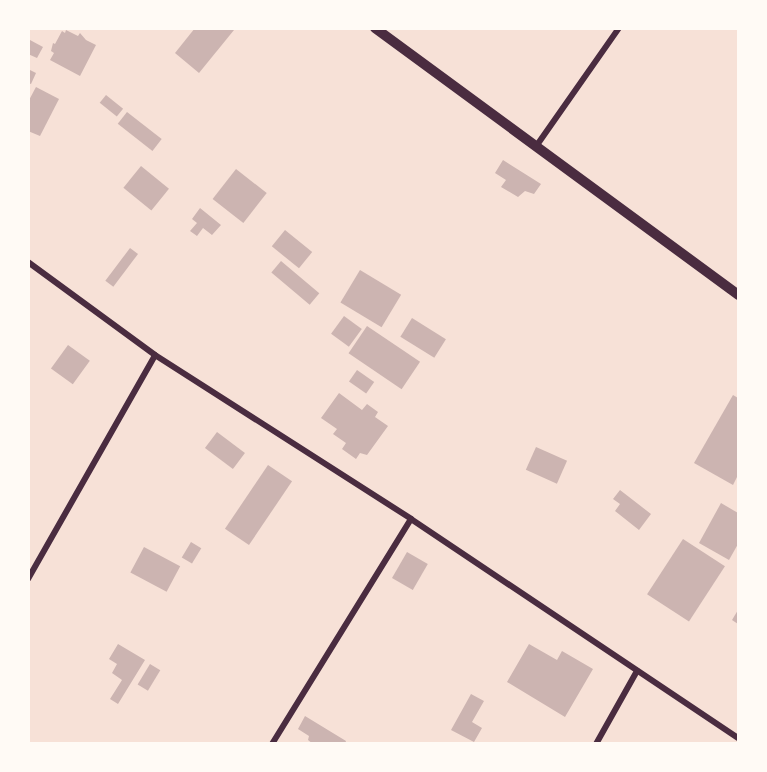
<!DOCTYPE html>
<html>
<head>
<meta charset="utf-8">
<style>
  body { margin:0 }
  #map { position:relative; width:767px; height:772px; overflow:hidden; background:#f7e1d7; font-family:"Alegreya Sans",sans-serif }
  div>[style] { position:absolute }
  .building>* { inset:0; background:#ccb4b1; transform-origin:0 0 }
  .minor>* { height:6px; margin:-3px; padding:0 3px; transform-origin:3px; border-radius:3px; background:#4a2c40 }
  .tertiary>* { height:10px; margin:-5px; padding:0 5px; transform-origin:5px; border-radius:5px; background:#4a2c40 }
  span { translate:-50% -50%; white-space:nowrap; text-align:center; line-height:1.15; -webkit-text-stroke:4.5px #fffaf5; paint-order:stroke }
  .frame { position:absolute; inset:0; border:30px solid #fffaf5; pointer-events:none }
</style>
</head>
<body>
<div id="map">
  <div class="building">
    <i style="clip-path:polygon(195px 28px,234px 30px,199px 73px,175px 53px)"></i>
    <i style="clip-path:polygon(66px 30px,78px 36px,80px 33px,86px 40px,96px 45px,80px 76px,50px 60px,54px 53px,51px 51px,53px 43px,55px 44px,62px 31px,65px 33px)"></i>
    <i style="clip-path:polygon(30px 40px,43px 47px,37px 58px,28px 54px)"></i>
    <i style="clip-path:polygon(28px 69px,36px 73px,31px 84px,28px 83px)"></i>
    <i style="clip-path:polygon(36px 87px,59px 99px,40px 136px,28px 131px,28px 102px)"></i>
    <i style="left:106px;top:95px;width:22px;height:10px;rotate:39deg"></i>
    <i style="left:127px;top:112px;width:44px;height:15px;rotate:38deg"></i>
    <i style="clip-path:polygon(503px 160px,541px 184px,534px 194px,525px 191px,518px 197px,501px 187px,506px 180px,495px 173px)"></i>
    <i style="left:141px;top:166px;width:36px;height:28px;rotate:39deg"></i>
    <i style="left:236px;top:169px;width:39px;height:38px;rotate:38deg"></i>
    <i style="clip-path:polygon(200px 208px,221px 225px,212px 235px,203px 228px,197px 236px,190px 231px,197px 223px,192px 219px)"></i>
    <i style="left:285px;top:230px;width:35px;height:21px;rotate:39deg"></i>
    <i style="left:130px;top:248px;width:10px;height:41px;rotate:37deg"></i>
    <i style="left:281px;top:261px;width:50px;height:15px;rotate:40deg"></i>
    <i style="left:360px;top:270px;width:48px;height:38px;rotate:31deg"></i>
    <i style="left:344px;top:316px;width:22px;height:22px;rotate:36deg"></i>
    <i style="left:412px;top:318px;width:40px;height:22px;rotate:32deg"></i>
    <i style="left:367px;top:326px;width:64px;height:33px;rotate:34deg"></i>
    <i style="left:68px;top:345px;width:27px;height:29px;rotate:36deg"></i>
    <i style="left:357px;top:370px;width:21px;height:14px;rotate:35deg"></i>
    <i style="clip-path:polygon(339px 393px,362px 410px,367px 404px,378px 412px,375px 417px,388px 426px,367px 455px,360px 453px,356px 459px,342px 449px,346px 443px,333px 434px,337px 429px,321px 418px)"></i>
    <i style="clip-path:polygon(733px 395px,738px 398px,738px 475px,733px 485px,694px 463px)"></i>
    <i style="left:217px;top:432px;width:35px;height:20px;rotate:37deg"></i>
    <i style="left:536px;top:447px;width:34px;height:25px;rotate:24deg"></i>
    <i style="left:268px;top:465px;width:29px;height:77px;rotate:34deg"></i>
    <i style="clip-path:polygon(620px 490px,651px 514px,639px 530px,615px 511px,620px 504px,613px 499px)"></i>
    <i style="clip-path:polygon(721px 503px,738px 513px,738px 544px,729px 560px,699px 543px)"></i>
    <i style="left:683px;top:539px;width:50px;height:66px;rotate:33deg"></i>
    <i style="left:191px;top:542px;width:12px;height:18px;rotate:31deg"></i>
    <i style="left:144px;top:547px;width:41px;height:29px;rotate:28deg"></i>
    <i style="left:407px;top:552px;width:24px;height:30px;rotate:30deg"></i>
    <i style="clip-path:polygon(738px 610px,738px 624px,732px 620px)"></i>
    <i style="clip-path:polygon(118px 644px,145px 660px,118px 704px,110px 699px,122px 680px,112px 673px,117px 664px,109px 659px)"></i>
    <i style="clip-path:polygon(529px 644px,557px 660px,562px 651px,593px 669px,565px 717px,507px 682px)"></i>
    <i style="left:150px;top:664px;width:12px;height:24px;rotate:31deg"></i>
    <i style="clip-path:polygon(471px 694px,484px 701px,472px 722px,482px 728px,474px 742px,451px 730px)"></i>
    <i style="clip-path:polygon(305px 716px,346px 741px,345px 744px,313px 744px,308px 740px,309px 736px,298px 729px)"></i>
  </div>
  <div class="minor">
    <i style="left:537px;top:145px;width:143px;rotate:-55deg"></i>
    <i style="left:28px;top:262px;width:157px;rotate:36.2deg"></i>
    <i style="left:155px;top:355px;width:304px;rotate:32.6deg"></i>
    <i style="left:411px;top:519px;width:394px;rotate:33.8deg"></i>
    <i style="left:28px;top:579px;width:257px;rotate:-60.4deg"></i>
    <i style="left:272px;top:744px;width:264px;rotate:-58.3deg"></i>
    <i style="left:596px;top:744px;width:84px;rotate:-60.7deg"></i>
  </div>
  <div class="tertiary">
    <i style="left:375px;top:28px;width:451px;rotate:36.3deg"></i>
  </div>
  <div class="frame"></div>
</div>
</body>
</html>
